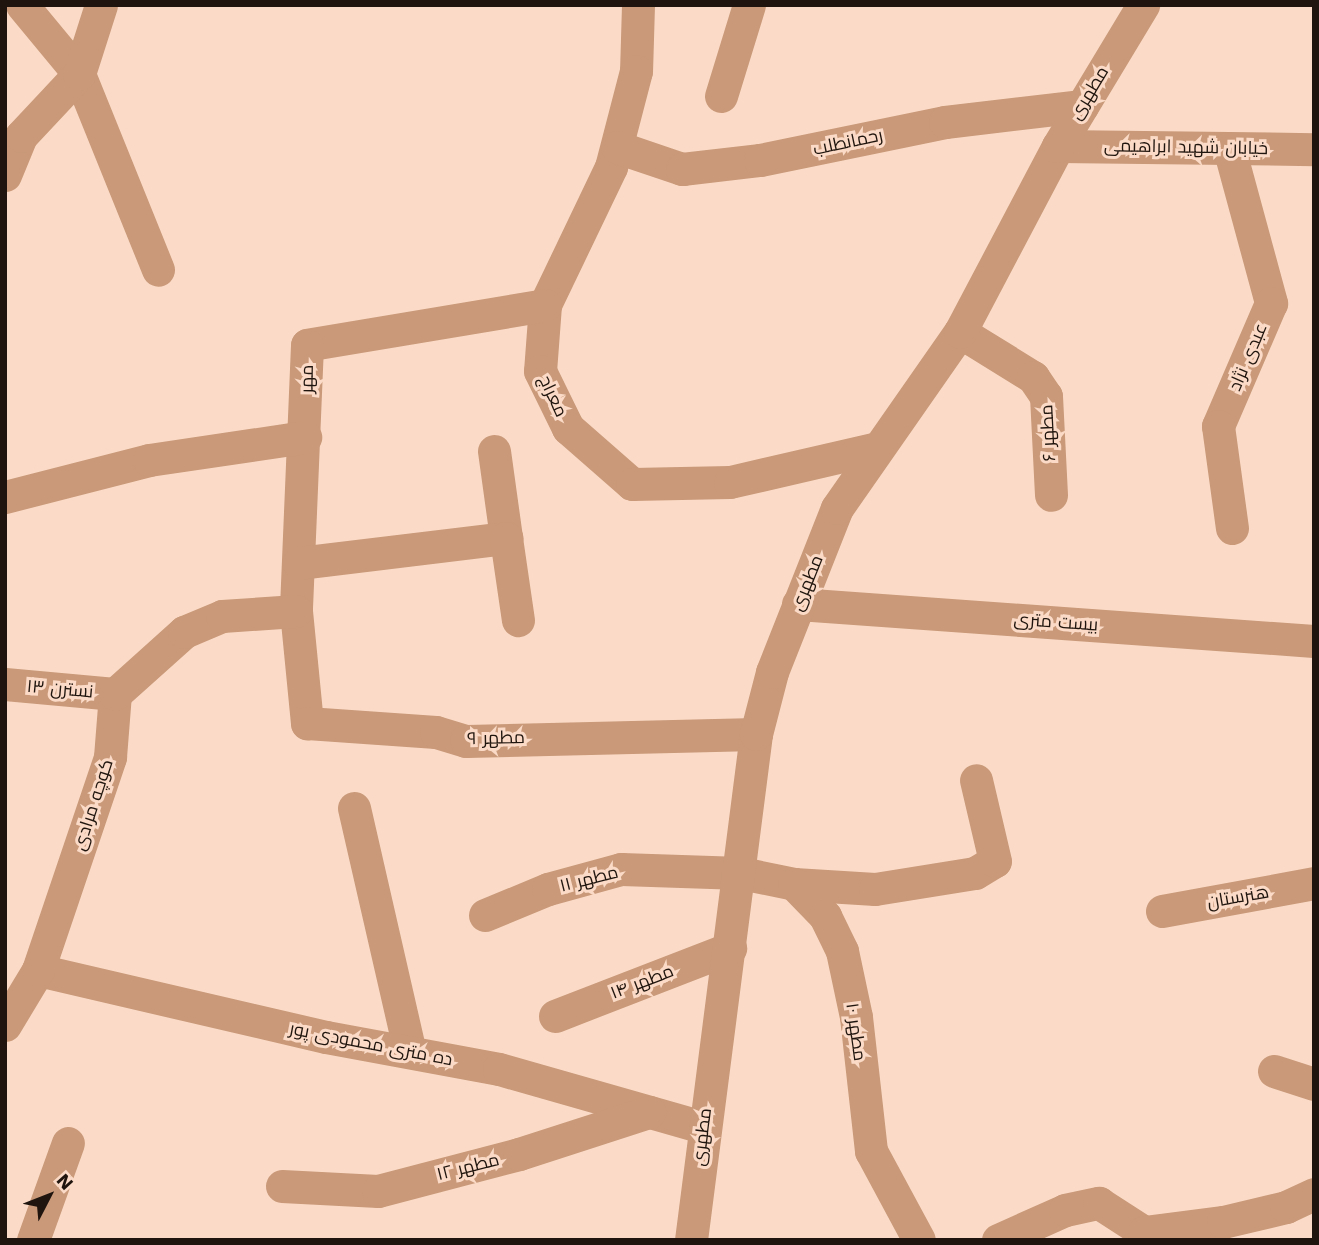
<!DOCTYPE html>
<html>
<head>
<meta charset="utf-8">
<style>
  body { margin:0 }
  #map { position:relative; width:1319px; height:1245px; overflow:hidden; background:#fbdbc7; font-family:"Work Sans",Cairo,sans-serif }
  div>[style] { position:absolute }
  .minor>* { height:33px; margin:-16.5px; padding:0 16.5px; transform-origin:16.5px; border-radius:16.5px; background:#c99979 }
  span { translate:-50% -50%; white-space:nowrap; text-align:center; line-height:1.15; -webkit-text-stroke:6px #fbdbc7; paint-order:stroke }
  .street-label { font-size:18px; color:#20150e }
  .frame { position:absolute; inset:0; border:7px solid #20150e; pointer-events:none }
  .north { position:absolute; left:14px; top:1161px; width:70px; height:70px; -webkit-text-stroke:5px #fbdbc7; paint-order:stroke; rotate:48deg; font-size:19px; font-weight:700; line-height:28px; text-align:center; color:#20150e }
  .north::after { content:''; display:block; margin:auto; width:24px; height:32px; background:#20150e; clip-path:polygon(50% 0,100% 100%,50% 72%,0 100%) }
</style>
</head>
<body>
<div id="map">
  <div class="minor">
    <i style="left:22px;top:5px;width:89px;rotate:50.4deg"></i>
    <i style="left:79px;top:74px;width:211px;rotate:68deg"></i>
    <i style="left:638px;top:5px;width:66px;rotate:91.7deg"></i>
    <i style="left:636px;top:71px;width:99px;rotate:104.6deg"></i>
    <i style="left:611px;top:167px;width:153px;rotate:115.6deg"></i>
    <i style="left:545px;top:305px;width:66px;rotate:94.3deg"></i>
    <i style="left:540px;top:371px;width:64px;rotate:63.8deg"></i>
    <i style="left:568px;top:428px;width:85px;rotate:41.2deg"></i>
    <i style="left:632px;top:484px;width:98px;rotate:-1.2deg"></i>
    <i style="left:730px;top:482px;width:151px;rotate:-13deg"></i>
    <i style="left:721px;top:96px;width:95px;rotate:-72.9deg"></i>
    <i style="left:1058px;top:146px;width:256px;rotate:0.7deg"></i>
    <i style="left:617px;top:147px;width:69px;rotate:18.7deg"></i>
    <i style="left:682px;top:169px;width:79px;rotate:-6.6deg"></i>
    <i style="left:760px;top:160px;width:189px;rotate:-11.6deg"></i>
    <i style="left:945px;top:122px;width:138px;rotate:-6.7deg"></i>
    <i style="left:1229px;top:148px;width:161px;rotate:74.8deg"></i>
    <i style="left:1271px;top:303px;width:134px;rotate:113.3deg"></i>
    <i style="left:1218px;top:426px;width:103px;rotate:82.2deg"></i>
    <i style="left:5px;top:175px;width:42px;rotate:-67.7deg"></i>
    <i style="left:21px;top:136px;width:85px;rotate:-46.9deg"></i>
    <i style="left:79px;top:74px;width:72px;rotate:-72.3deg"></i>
    <i style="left:545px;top:305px;width:241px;rotate:170.5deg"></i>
    <i style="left:307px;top:345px;width:266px;rotate:92.4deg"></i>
    <i style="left:296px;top:611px;width:113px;rotate:84.4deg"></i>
    <i style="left:307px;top:723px;width:129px;rotate:4deg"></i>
    <i style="left:436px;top:732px;width:31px;rotate:17deg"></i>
    <i style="left:466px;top:741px;width:290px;rotate:-1.4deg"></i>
    <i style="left:960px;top:332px;width:86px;rotate:31.7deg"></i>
    <i style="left:1033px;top:377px;width:23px;rotate:56deg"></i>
    <i style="left:1046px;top:396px;width:99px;rotate:87.1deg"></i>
    <i style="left:494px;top:451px;width:88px;rotate:82.1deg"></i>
    <i style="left:5px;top:497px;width:149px;rotate:-14.4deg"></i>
    <i style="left:149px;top:460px;width:158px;rotate:-8.4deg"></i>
    <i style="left:299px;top:563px;width:209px;rotate:-6.9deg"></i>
    <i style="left:506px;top:538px;width:83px;rotate:81.7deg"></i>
    <i style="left:798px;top:604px;width:517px;rotate:4.1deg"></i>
    <i style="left:5px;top:684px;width:110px;rotate:5.2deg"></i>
    <i style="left:354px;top:808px;width:250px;rotate:77.1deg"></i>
    <i style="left:794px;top:884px;width:81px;rotate:3.5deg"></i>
    <i style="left:875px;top:889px;width:101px;rotate:-9.1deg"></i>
    <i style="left:975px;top:873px;width:23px;rotate:-31deg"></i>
    <i style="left:995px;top:861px;width:83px;rotate:-103.2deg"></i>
    <i style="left:1162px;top:911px;width:155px;rotate:-10.4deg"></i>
    <i style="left:485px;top:915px;width:68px;rotate:-22.4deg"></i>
    <i style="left:548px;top:889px;width:76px;rotate:-15.3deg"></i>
    <i style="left:621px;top:869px;width:120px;rotate:1.9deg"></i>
    <i style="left:741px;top:873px;width:54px;rotate:11.7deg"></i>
    <i style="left:794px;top:884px;width:45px;rotate:45.9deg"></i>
    <i style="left:825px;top:916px;width:39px;rotate:64deg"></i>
    <i style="left:842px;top:951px;width:67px;rotate:78deg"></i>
    <i style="left:856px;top:1017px;width:135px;rotate:83.6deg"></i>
    <i style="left:871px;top:1151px;width:101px;rotate:61.7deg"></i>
    <i style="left:38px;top:970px;width:296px;rotate:13.1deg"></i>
    <i style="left:326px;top:1037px;width:176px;rotate:10.5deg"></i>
    <i style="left:499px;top:1069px;width:212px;rotate:15.9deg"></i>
    <i style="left:555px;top:1016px;width:188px;rotate:-21.2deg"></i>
    <i style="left:5px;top:1025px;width:64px;rotate:-59deg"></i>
    <i style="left:38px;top:970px;width:225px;rotate:-71.3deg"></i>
    <i style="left:110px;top:757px;width:63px;rotate:-85.5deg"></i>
    <i style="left:115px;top:694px;width:93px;rotate:-41.9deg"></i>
    <i style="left:184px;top:632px;width:41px;rotate:-22.8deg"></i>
    <i style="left:222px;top:616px;width:74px;rotate:-3.9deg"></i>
    <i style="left:1274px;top:1071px;width:42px;rotate:18deg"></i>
    <i style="left:282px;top:1186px;width:96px;rotate:3deg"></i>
    <i style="left:378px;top:1191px;width:146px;rotate:-14.7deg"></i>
    <i style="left:519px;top:1154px;width:137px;rotate:-17.9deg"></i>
    <i style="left:33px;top:1240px;width:103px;rotate:-70.2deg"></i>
    <i style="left:691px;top:1240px;width:510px;rotate:-82.68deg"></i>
    <i style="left:756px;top:734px;width:64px;rotate:-75.5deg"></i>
    <i style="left:772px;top:672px;width:176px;rotate:-68.4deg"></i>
    <i style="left:837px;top:508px;width:215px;rotate:-55.1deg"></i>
    <i style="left:960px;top:332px;width:210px;rotate:-62.2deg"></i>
    <i style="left:1058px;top:146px;width:165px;rotate:-58.9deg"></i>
    <i style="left:998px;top:1240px;width:73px;rotate:-24.1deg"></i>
    <i style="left:1065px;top:1210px;width:35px;rotate:-12deg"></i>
    <i style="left:1099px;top:1203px;width:54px;rotate:32.8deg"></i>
    <i style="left:1144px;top:1232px;width:80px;rotate:-7.2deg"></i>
    <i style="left:1223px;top:1222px;width:65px;rotate:-13.4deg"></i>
    <i style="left:1286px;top:1207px;width:31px;rotate:-25deg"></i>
  </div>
  <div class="street-label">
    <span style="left:1089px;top:93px;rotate:-59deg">مطهری</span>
    <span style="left:848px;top:142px;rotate:-12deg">رحمانطلب</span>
    <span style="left:1186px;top:147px;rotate:1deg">خیابان شهید ابراهیمی</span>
    <span style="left:1248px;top:357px;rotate:-67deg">عبدی نژاد</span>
    <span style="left:307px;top:379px;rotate:-89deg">مهر</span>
    <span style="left:553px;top:396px;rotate:65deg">معراج</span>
    <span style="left:1048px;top:433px;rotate:-93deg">مطهر ۶</span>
    <span style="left:807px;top:583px;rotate:-68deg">مطهری</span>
    <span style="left:1056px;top:622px;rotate:4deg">بیست متری</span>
    <span style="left:60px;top:689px;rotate:5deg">نسترن ۱۳</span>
    <span style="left:496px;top:738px;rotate:-1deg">مطهر ۹</span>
    <span style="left:93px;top:805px;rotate:-72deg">کوچه مرادی</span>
    <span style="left:589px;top:879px;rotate:-14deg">مطهر ۱۱</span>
    <span style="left:1238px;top:897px;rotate:-10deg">هنرستان</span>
    <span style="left:642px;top:982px;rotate:-21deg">مطهر ۱۴</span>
    <span style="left:856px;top:1032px;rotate:82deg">مطهر ۱۰</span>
    <span style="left:371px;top:1044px;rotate:11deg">ده متری محمودی پور</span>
    <span style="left:702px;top:1137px;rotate:-83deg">مطهری</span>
    <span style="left:468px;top:1167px;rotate:-14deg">مطهر ۱۲</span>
  </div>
  <div class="frame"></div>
  <div class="north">N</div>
</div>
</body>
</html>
